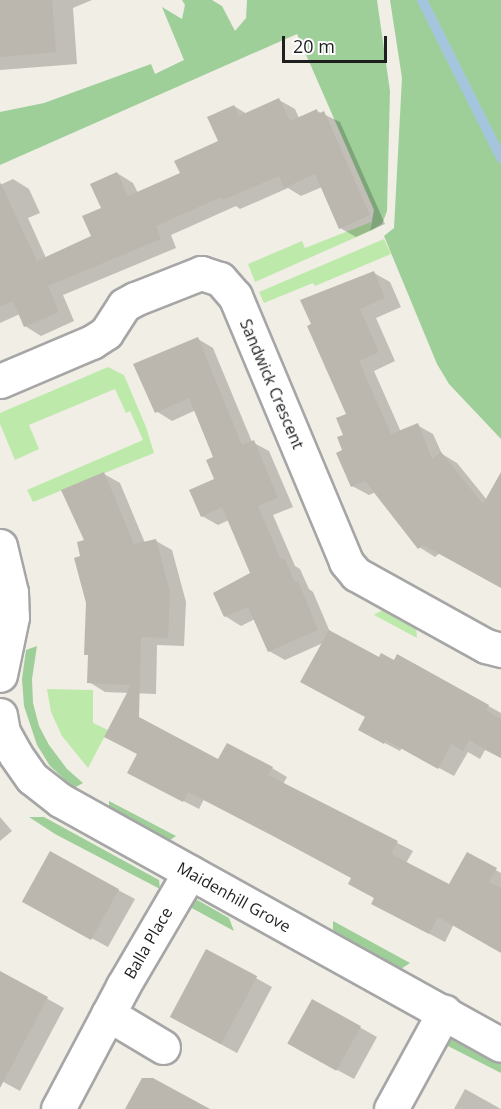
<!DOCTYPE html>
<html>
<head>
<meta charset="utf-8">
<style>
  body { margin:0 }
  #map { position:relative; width:501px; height:1109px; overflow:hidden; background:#f0eee5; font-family:"Open Sans",sans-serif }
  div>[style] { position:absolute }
  .grass>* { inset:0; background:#bdeaab }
  .forest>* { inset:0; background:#9ecf99 }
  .shadow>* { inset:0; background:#0003 }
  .stream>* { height:10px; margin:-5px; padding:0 5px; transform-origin:5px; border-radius:5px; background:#a5c5de }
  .building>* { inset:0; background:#bcb7ae; transform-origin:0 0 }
  .roads { filter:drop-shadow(2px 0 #a6a6a6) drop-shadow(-2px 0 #a6a6a6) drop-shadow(0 2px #a6a6a6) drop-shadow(0 -2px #a6a6a6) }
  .minor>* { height:33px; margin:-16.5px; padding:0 16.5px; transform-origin:16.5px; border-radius:16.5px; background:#fff }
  span { translate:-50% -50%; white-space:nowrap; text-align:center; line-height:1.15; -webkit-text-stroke:4.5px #fff; paint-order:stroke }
  .street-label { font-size:16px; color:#1f1f1f }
  .scale { position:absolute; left:282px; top:36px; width:105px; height:27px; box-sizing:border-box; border:3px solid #1f1f1f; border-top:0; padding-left:8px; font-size:18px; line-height:21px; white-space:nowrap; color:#1f1f1f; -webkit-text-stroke:4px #fff; paint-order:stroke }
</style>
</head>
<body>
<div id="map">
  <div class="grass">
    <i style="clip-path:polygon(371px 222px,370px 231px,255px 282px,248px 264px,302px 241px,305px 248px)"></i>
    <i style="clip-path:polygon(384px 239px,391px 254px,315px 286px,313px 283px,264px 303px,259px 292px)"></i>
    <i style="clip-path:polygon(108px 367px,124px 375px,146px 427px,154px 453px,33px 502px,27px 490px,143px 440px,130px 411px,126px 413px,115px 389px,29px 425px,39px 449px,15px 460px,0 424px,0 413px)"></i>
    <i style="clip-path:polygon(384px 609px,416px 626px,417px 638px,374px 615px)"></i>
    <i style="clip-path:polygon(47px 689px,93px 690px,93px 723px,108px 730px,88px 768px,62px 736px,51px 712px)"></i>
  </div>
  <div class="forest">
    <i style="clip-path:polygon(182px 0,212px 0,222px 6px,235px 31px,246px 18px,247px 0,377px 0,390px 91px,387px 211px,382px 224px,370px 231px,374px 210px,297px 34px,0 165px,0 112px,44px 103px,151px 64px,155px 74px,184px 60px,162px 7px,182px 19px,185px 5px)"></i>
    <i style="clip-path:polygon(390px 0,501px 0,501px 439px,449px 384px,437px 364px,384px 236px,394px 228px,402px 78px)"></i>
    <i style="clip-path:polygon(37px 646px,32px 679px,33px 703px,39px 726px,49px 745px,67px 769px,83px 783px,74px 788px,50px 766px,37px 745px,24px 706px,22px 679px,26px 650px)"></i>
    <i style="clip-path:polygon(109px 801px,176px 836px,166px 843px,109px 811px)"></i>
    <i style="clip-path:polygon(29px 817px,44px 817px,159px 880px,160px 889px,55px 834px)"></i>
    <i style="clip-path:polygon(192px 897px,229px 918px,234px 931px,188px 906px)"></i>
    <i style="clip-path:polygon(333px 921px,410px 963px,401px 969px,333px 931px)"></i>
    <i style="clip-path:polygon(453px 1037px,501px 1063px,501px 1073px,442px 1043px)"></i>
  </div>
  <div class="shadow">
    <i style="clip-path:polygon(0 0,92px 0,73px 8px,77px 64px,0 70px)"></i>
    <i style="clip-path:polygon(279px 100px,295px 109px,299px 118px,317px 111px,340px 122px,385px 224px,356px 237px,340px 228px,322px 187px,301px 196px,288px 188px,240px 209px,236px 206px,171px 235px,176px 248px,63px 295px,74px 321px,41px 336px,25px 326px,20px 314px,0 323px,0 185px,13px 179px,29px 189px,40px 213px,28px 218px,46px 258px,93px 237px,117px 173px,133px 183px,138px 193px,182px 174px,220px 142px,234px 106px,247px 114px)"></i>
    <i style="clip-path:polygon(374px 273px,390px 282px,401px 307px,376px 318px,395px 361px,374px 371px,401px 432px,417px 425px,433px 434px,442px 454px,457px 463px,487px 500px,501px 500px,501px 587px,440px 553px,435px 557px,419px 547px,376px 492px,369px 495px,352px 486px,344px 451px,348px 414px,309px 327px)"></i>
    <i style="clip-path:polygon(198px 339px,213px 348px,252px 442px,269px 451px,293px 507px,273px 515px,295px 566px,300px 569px,309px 589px,313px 592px,330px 632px,379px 659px,395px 662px,398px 656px,501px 713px,501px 758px,485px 750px,480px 759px,468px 752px,454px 776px,402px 748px,400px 751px,375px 738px,367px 717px,323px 643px,285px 660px,269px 651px,255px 619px,241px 626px,225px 616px,252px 574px,229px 520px,218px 525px,202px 516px,216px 480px,215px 458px,196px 410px,172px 421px,156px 411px)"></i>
    <i style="clip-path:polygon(104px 474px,120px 483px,145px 543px,156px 541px,172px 550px,186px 602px,184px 646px,157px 645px,156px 694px,105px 692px,89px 682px,90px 656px,86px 654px,87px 603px,82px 557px)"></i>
    <i style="clip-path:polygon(219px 761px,272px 768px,287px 777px,283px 784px,413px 851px,406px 863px,450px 886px,468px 854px,501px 873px,501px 951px,454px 924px,445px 942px,388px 912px,353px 878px,204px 799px,199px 809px,145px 781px)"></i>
    <i style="clip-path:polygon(0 817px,12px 831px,0 841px)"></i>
    <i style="clip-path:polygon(118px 890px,135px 899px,108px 947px,41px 911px)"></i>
    <i style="clip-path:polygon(207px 951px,272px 987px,237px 1053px,187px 1026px)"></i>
    <i style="clip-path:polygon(6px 976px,64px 1008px,20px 1091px,0 1080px,0 986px)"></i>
    <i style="clip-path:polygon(313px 1001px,377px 1037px,354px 1079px,306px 1053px)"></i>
    <i style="clip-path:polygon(465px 1089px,501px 1109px,454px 1109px)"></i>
  </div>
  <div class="stream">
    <i style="left:422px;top:0;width:177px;rotate:63.4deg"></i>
  </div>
  <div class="building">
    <i style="clip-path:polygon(0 0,52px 0,56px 52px,0 57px)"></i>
    <i style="clip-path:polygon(279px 98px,290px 121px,317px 109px,318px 114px,324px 111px,370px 215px,339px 229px,315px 174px,284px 188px,279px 176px,223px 200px,221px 197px,156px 226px,161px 239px,48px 286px,59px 312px,24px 327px,13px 301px,0 307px,0 182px,37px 261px,91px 236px,82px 216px,101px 208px,90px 184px,117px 172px,128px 196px,180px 173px,174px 161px,218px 141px,207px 117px,234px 105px,239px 116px)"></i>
    <i style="clip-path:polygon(374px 271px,385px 298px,360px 309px,379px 352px,359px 361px,391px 434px,418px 423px,432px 459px,441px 452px,483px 504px,501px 472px,501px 588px,423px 545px,418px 549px,365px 481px,351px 487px,336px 453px,342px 450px,337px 437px,343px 435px,336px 418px,346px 414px,307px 326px,311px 324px,300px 300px)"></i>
    <i style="clip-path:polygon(198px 337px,242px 445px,254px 440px,278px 498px,258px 506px,281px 560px,284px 558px,295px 582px,298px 581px,318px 630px,268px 652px,248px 607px,224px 617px,213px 593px,250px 573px,222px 507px,201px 517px,189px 490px,214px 479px,206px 460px,213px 457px,189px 398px,155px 413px,133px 364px)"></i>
    <i style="clip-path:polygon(104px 472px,134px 544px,156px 539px,170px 592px,168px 638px,141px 637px,139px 717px,218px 759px,227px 743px,273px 767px,268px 775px,398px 841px,391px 854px,449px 884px,467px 852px,497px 868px,489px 882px,501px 888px,501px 953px,438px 917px,429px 934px,371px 904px,374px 898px,348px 884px,351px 878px,273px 836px,188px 792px,183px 802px,127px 773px,137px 754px,104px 737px,131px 685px,87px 683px,88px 655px,84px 655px,86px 603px,74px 558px,80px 556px,77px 542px,84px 540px,61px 490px)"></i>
    <i style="clip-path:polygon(329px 630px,379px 657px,381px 653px,394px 660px,397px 654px,489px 705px,486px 710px,501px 719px,501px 758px,469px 740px,463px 751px,451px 744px,438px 769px,386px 740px,384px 744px,358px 730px,365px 717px,300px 682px)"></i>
    <i style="left:50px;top:851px;width:79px;height:58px;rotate:29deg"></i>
    <i style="left:206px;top:949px;width:58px;height:77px;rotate:28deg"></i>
    <i style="clip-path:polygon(0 971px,48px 997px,0 1088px)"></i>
    <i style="left:312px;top:999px;width:56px;height:51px;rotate:29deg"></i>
    <i style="clip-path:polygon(142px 1078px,153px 1078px,210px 1109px,125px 1109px)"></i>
  </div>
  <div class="roads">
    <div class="minor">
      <i style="left:0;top:381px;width:100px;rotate:-23deg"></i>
      <i style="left:92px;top:342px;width:17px;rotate:-33deg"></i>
      <i style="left:106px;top:333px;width:33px;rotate:-57deg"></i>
      <i style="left:124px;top:305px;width:13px;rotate:-29deg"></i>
      <i style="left:135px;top:299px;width:71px;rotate:-21.5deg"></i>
      <i style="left:201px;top:273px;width:20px;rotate:18deg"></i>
      <i style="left:220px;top:279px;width:23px;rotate:49deg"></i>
      <i style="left:235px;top:296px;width:288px;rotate:67.3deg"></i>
      <i style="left:346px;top:562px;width:16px;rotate:50deg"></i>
      <i style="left:356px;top:574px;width:149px;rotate:29deg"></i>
      <i style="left:486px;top:646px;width:16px;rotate:15deg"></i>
      <i style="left:0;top:546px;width:47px;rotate:76.6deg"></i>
      <i style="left:11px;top:592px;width:25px;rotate:88deg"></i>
      <i style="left:12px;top:617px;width:59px;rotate:101.7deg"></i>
      <i style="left:0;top:715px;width:17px;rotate:80deg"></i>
      <i style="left:3px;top:732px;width:25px;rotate:61deg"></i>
      <i style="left:15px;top:754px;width:29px;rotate:55deg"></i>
      <i style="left:32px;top:778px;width:36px;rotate:38deg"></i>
      <i style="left:60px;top:800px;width:504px;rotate:29.05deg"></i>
      <i style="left:108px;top:1014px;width:64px;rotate:31deg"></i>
      <i style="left:58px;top:1109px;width:139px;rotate:-62.1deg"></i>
      <i style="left:123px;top:986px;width:132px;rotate:-59.6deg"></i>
      <i style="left:391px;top:1109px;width:111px;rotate:-61.3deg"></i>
    </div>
  </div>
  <div class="street-label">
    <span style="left:272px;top:384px;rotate:67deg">Sandwick Crescent</span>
    <span style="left:234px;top:897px;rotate:29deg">Maidenhill Grove</span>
    <span style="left:148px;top:943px;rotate:-60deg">Balla Place</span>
  </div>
  <div class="scale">20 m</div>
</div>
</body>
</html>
